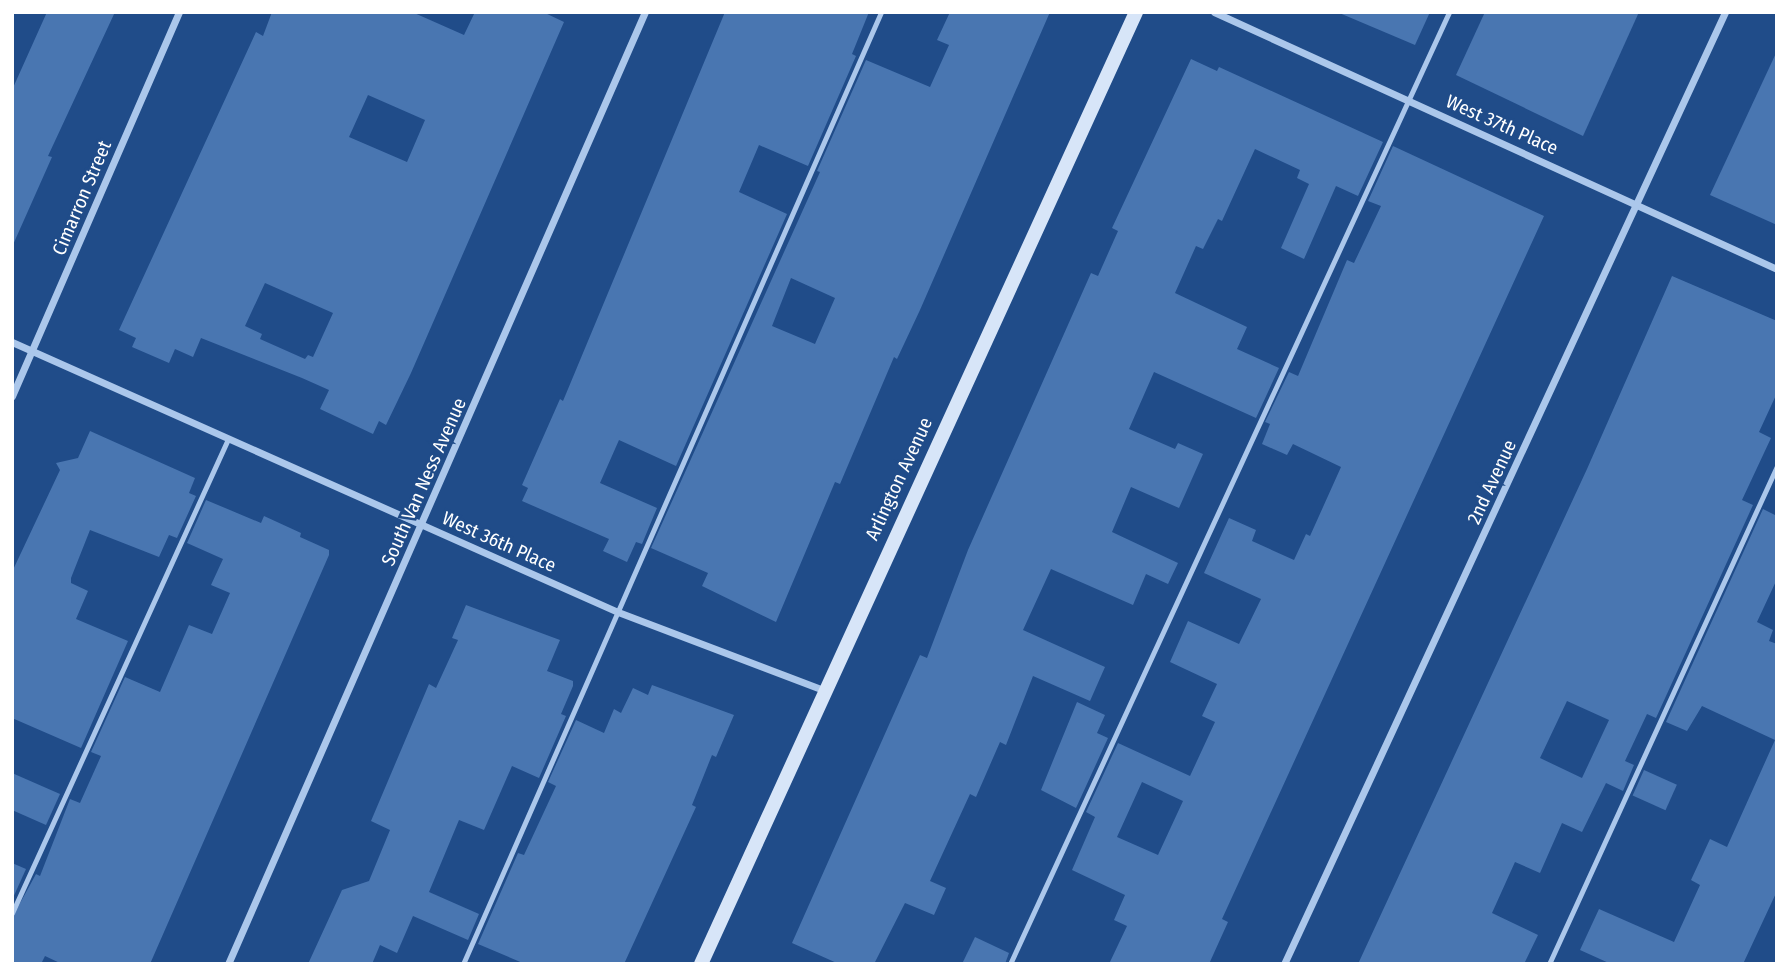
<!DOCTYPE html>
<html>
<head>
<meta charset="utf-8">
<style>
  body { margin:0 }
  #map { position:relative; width:1789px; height:976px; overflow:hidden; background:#204c89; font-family:"Fira Sans Condensed",sans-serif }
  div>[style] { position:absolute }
  .building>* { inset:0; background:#4976b1; transform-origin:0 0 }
  .service>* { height:5px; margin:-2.5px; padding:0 2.5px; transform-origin:2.5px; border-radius:2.5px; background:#abc7eb }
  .minor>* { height:7px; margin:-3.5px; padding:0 3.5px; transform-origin:3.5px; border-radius:3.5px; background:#abc7eb }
  .secondary>* { height:14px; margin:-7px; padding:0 7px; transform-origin:7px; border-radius:7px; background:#d7e5f8 }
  span { translate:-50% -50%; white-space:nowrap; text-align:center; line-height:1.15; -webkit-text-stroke:5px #204c89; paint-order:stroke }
  .street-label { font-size:19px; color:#fff }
  .frame { position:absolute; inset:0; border:14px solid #fff; pointer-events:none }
</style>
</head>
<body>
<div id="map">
  <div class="building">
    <i style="clip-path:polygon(47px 12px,115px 12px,48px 156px,52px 157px,12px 247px,12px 90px)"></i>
    <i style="clip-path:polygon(evenodd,272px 12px,412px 12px,464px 35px,475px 12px,543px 12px,564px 22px,411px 373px,386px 425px,379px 421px,373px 434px,320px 409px,329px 390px,302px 378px,201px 338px,193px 357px,175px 349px,169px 363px,132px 347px,136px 338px,119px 330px,256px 32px,263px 36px,272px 12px,368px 95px,425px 120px,407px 162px,349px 137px,368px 95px,272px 12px,265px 283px,333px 313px,313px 357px,308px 355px,305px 359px,260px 339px,262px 334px,245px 326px,265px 283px)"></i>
    <i style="clip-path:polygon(725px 12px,869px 12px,852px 54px,856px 56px,808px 166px,759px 145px,739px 192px,787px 214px,676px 466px,619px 440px,600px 483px,657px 508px,642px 544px,636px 542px,627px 562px,603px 551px,609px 539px,522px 501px,528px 488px,522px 485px,560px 399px,563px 401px)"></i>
    <i style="clip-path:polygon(evenodd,950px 12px,1050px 12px,920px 310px,897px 359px,894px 357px,840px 484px,835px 482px,776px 622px,702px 586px,708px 573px,651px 548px,820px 172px,817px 171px,866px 60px,930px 87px,949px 45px,937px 40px,950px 12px,791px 278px,835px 298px,815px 344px,772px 326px,791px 278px)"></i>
    <i style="clip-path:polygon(1337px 12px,1430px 12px,1415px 45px)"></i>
    <i style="clip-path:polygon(1485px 12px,1639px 12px,1583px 136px,1456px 75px)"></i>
    <i style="clip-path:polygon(1777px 51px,1777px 225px,1710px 195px)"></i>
    <i style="clip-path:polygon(1191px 59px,1217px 71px,1219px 67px,1383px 142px,1358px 196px,1336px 186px,1304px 259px,1281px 248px,1309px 184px,1297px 178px,1300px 170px,1255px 149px,1222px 221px,1218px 219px,1203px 249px,1196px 246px,1175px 293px,1247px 327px,1237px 349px,1279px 368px,1256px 418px,1154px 372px,1129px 429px,1175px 449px,1178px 443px,1203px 454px,1179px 508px,1131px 487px,1112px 532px,1178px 563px,1168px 584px,1146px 574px,1133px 605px,1051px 569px,1023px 630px,1105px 667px,1090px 701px,1033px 676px,1006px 745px,1000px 742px,976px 797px,970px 794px,930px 881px,946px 888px,934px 915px,905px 903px,874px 964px,839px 964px,792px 943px,920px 655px,927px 658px,968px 550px,1091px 273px,1098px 276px,1118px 231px,1112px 228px)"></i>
    <i style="clip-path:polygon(evenodd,1393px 146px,1544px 216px,1222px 919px,1228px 922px,1209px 964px,1109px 964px,1127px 926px,1114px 920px,1125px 895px,1072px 870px,1095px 817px,1086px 812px,1118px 743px,1190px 776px,1215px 722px,1202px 716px,1217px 684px,1170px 662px,1188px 621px,1239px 644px,1261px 599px,1204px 573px,1229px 518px,1256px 530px,1252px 541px,1294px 560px,1306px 534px,1310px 536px,1341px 467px,1293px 444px,1287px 455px,1262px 444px,1270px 424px,1265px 422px,1289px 372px,1298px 376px,1347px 260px,1354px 263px,1381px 206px,1368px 201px,1393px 146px,1142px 782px,1183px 801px,1158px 855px,1117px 837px,1142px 782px)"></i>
    <i style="clip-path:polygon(evenodd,1672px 276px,1777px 321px,1777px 393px,1759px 432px,1771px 438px,1742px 500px,1753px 505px,1656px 718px,1647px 714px,1625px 761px,1634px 765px,1623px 791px,1606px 783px,1582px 832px,1562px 823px,1540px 873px,1515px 862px,1492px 913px,1538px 935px,1524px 964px,1358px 964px,1587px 469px,1672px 276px,1567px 701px,1609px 720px,1582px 778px,1540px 758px,1567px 701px)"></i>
    <i style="clip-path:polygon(90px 431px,195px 478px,189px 493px,196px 496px,177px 538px,169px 535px,159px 557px,90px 530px,71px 578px,71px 583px,88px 591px,76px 619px,128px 641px,81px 748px,12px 718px,12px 572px,60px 470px,56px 463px,78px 458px)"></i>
    <i style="clip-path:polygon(206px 500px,261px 523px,264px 516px,301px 533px,300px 537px,329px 550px,329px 555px,150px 964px,62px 964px,45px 956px,41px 964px,12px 964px,12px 918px,36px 874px,40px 876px,70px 799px,80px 803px,101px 756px,91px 752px,125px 677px,160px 692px,189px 625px,212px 634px,230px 593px,211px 585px,223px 559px,187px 543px)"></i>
    <i style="clip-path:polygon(1763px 509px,1777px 516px,1777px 579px,1757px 622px,1773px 630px,1769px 641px,1777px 644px,1777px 891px,1743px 964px,1611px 964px,1580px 950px,1599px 909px,1674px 942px,1700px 885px,1691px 880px,1710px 839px,1727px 847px,1775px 740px,1702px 706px,1687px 731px,1666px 722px)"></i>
    <i style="clip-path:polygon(466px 605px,560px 640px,547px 671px,573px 681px,573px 686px,561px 714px,566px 716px,539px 778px,512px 766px,484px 830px,459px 820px,429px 892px,479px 914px,468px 940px,413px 916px,397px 953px,380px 945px,372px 964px,308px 964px,342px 890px,369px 881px,390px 830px,371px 821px,429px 684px,436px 688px,458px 640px,452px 638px)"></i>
    <i style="clip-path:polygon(652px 685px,734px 715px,716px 757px,712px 755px,692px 805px,696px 807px,624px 964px,525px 964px,478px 944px,518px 853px,524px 855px,556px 786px,548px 782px,576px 720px,604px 733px,614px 709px,621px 713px,633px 688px,648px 695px)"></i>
    <i style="clip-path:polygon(1077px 702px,1105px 715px,1097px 733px,1108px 738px,1076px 808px,1041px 790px)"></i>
    <i style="left:1644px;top:770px;width:36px;height:28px;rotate:24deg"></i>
    <i style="clip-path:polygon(12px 773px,60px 794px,46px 825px,12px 810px)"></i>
    <i style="clip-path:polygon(12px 863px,26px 869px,12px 900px)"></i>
    <i style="clip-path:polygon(975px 937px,1009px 953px,1005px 964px,962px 964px)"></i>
  </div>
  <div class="service">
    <i style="left:12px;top:913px;width:521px;rotate:-65.5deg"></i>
    <i style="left:463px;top:964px;width:1040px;rotate:-66.29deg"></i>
    <i style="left:1010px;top:964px;width:1048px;rotate:-65.24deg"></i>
    <i style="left:1549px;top:964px;width:548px;rotate:-65.4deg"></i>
  </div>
  <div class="minor">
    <i style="left:1214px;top:12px;width:619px;rotate:24.54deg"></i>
    <i style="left:12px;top:342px;width:663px;rotate:24.02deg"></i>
    <i style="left:618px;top:612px;width:219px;rotate:20.8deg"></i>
    <i style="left:12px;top:396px;width:419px;rotate:-66.5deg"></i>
    <i style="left:228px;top:964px;width:1039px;rotate:-66.35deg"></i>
    <i style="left:1284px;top:964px;width:1049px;rotate:-65.14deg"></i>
  </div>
  <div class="secondary">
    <i style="left:701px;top:964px;width:1047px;rotate:-65.44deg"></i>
  </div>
  <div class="street-label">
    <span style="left:1502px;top:125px;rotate:24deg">West 37th Place</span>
    <span style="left:82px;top:198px;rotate:-67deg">Cimarron Street</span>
    <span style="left:899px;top:479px;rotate:-65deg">Arlington Avenue</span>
    <span style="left:424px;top:482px;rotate:-66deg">South Van Ness Avenue</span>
    <span style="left:1492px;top:482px;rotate:-65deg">2nd Avenue</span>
    <span style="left:499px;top:542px;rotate:24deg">West 36th Place</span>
  </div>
  <div class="frame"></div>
</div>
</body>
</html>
